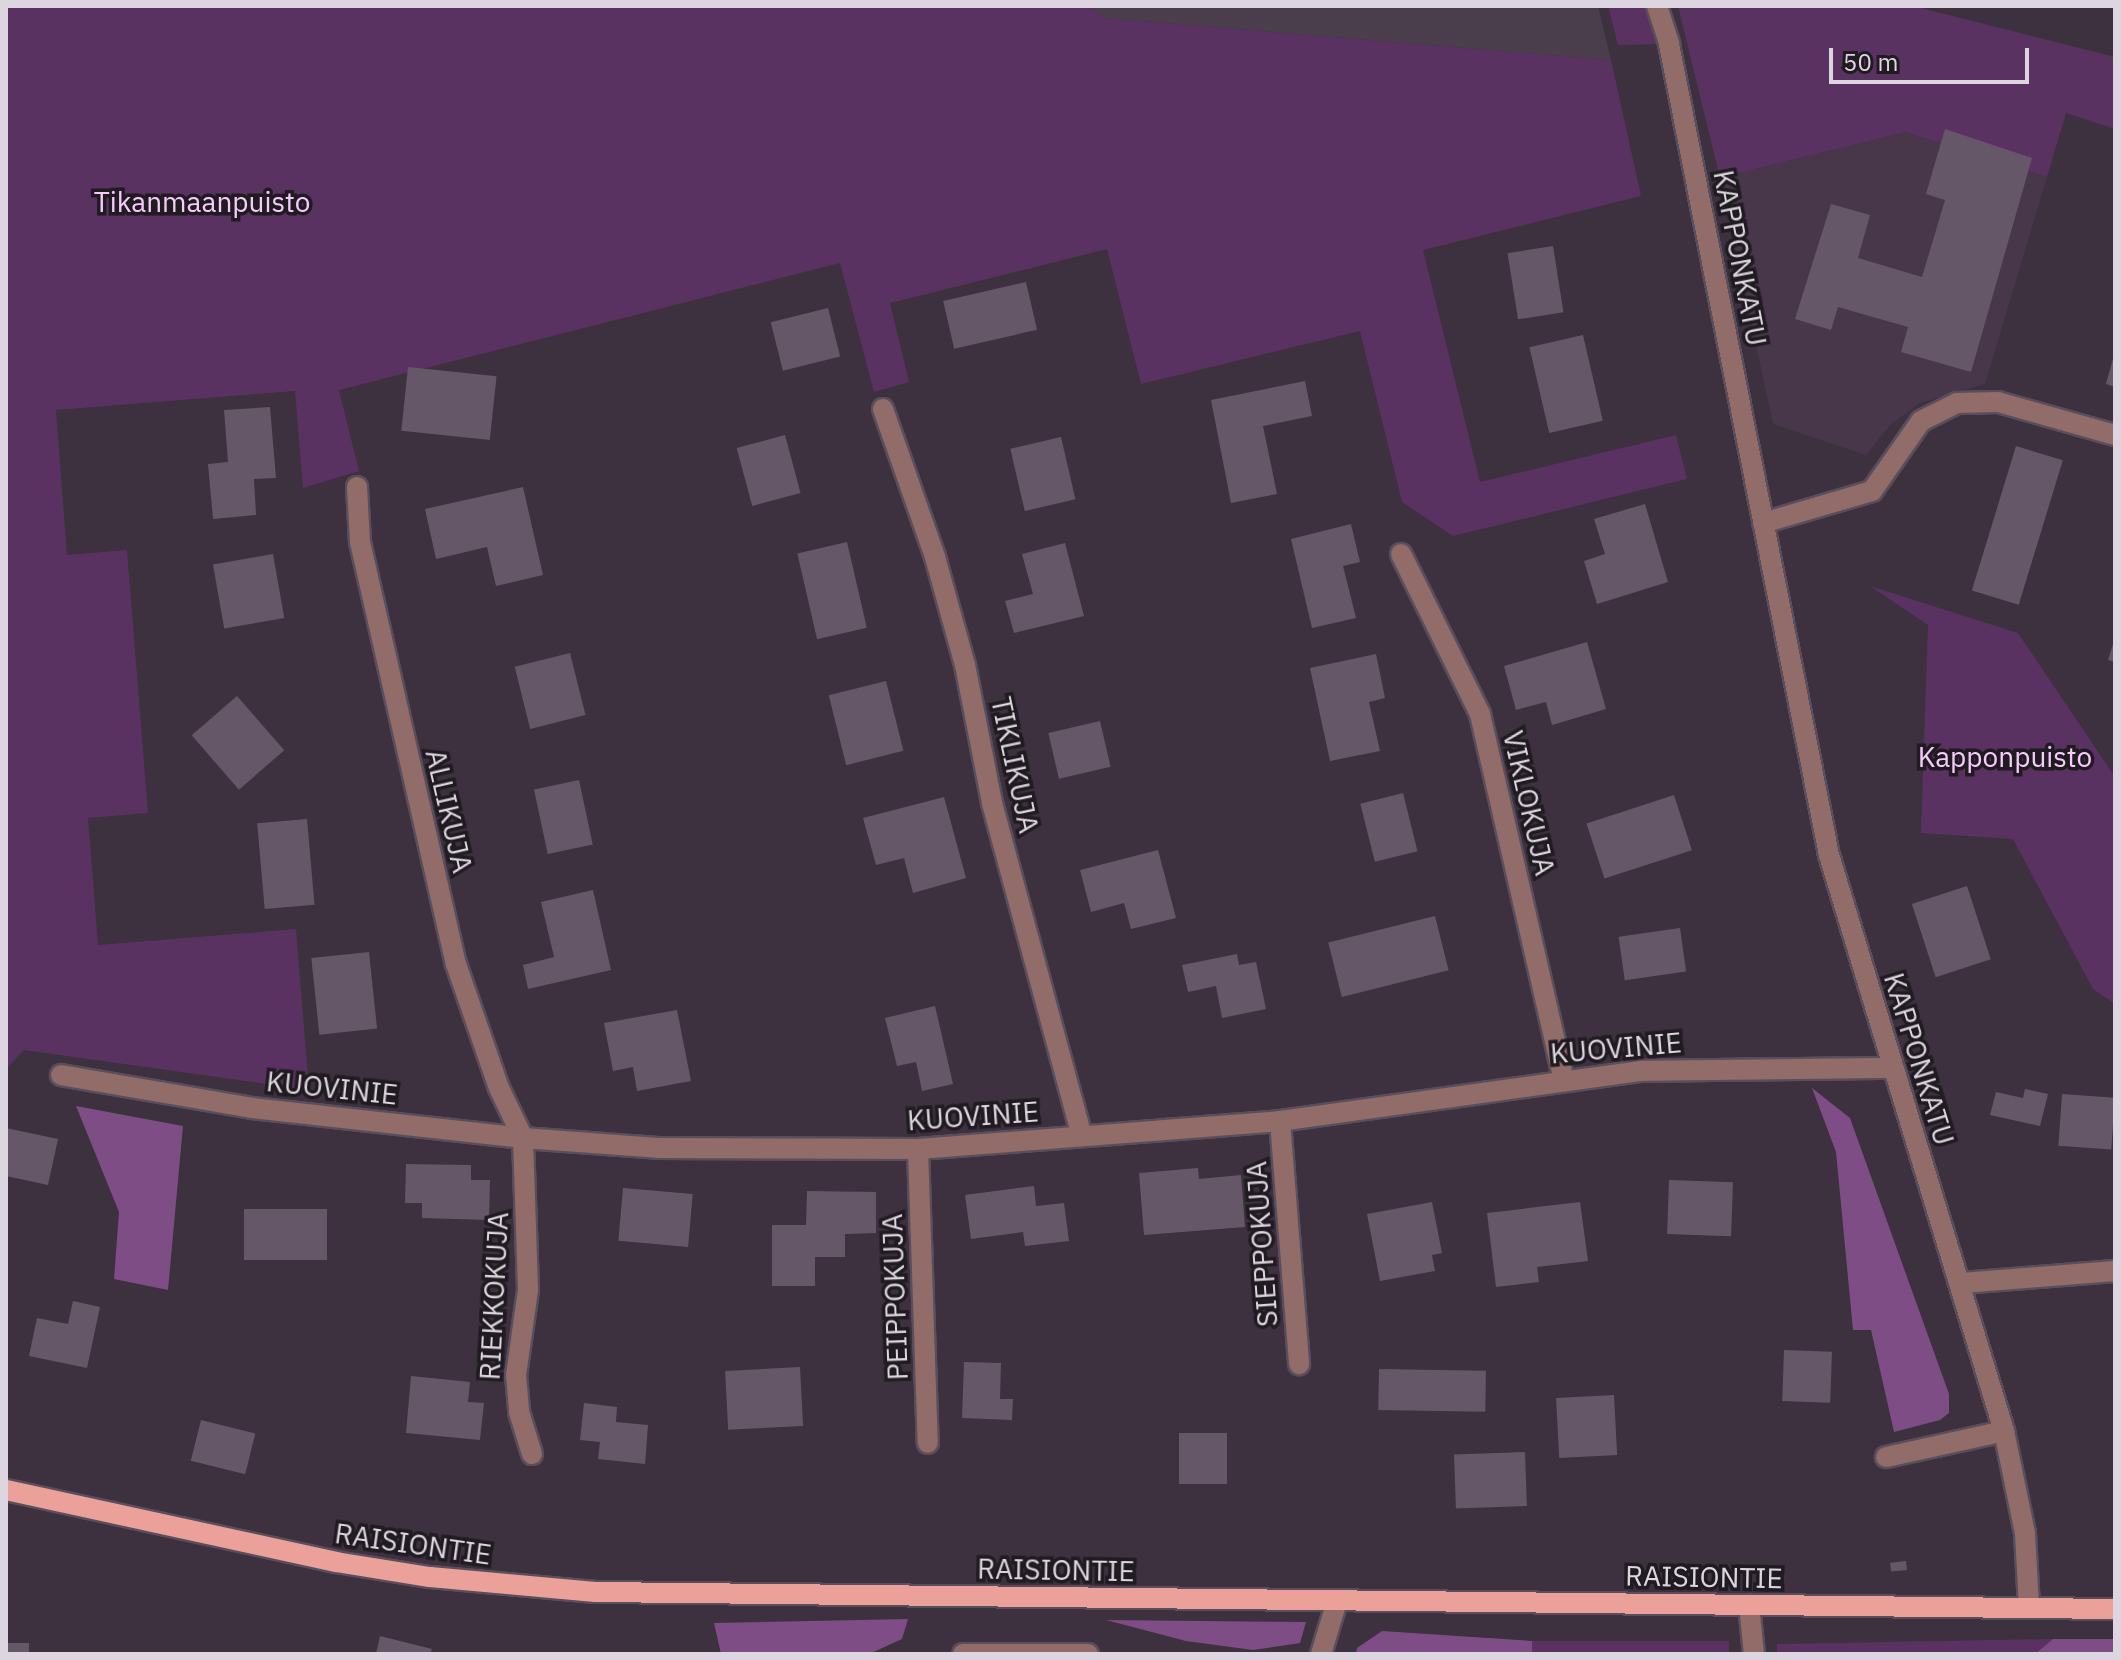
<!DOCTYPE html>
<html>
<head>
<meta charset="utf-8">
<style>
  body { margin:0 }
  #map { position:relative; width:2121px; height:1660px; overflow:hidden; background:#3d303f; font-family:"IBM Plex Sans",sans-serif }
  div>[style] { position:absolute }
  .built>* { inset:0; background:#48364b }
  .education>* { inset:0; background:#4a3e4d }
  .green>* { inset:0; background:#5a3261; transform-origin:0 0 }
  .forest>* { inset:0; background:#7f4d86 }
  .building>* { inset:0; background:#665768; transform-origin:0 0 }
  .roads { filter:drop-shadow(2px 0 #5a4e5c) drop-shadow(-2px 0 #5a4e5c) drop-shadow(0 2px #5a4e5c) drop-shadow(0 -2px #5a4e5c) }
  .minor>* { height:20px; margin:-10px; padding:0 10px; transform-origin:10px; border-radius:10px; background:#916c69 }
  .major>* { height:20px; margin:-10px; padding:0 10px; transform-origin:10px; border-radius:10px; background:#eba19a }
  span { translate:-50% -50%; white-space:nowrap; text-align:center; line-height:1.15; -webkit-text-stroke:7px #201a21; paint-order:stroke }
  .park-label { font-size:28px; color:#f6cbfc }
  .street-label { font-size:28px; color:#ddd5df }
  .frame { position:absolute; inset:0; border:8px solid #ddd5df; pointer-events:none }
  .scale { position:absolute; left:1829px; top:48px; width:200px; height:36px; box-sizing:border-box; border:4px solid #ddd5df; border-top:0; padding-left:10px; font-size:24px; line-height:28px; white-space:nowrap; color:#ddd5df; -webkit-text-stroke:6px #201a21; paint-order:stroke }
</style>
</head>
<body>
<div id="map">
  <div class="built">
    <i style="clip-path:polygon(1905px 132px,2047px 177px,1985px 384px,1920px 403px,1891px 424px,1866px 455px,1773px 424px,1720px 178px)"></i>
  </div>
  <div class="education">
    <i style="clip-path:polygon(1087px 6px,1598px 6px,1611px 60px,1105px 18px)"></i>
  </div>
  <div class="green">
    <i style="clip-path:polygon(6px 6px,1087px 6px,1105px 18px,1611px 60px,1641px 196px,1423px 250px,1480px 482px,1676px 435px,1687px 479px,1453px 536px,1402px 502px,1360px 331px,1141px 384px,1107px 249px,890px 303px,909px 382px,874px 392px,840px 263px,339px 390px,359px 471px,303px 488px,295px 391px,56px 410px,67px 555px,127px 550px,148px 813px,88px 818px,98px 945px,296px 929px,309px 1090px,24px 1050px,6px 1069px)"></i>
    <i style="clip-path:polygon(1608px 6px,1657px 6px,1669px 44px,1618px 45px)"></i>
    <i style="clip-path:polygon(1678px 6px,1913px 6px,2115px 57px,2115px 129px,2066px 113px,2047px 177px,1905px 132px,1720px 178px)"></i>
    <i style="clip-path:polygon(1870px 586px,2018px 633px,2115px 777px,2115px 1004px,2093px 989px,2013px 839px,1921px 833px,1928px 625px)"></i>
    <i style="clip-path:polygon(2053px 1639px,2035px 1654px,1777px 1654px,1777px 1644px)"></i>
    <i style="left:1532px;top:1641px;width:197px;height:13px"></i>
  </div>
  <div class="forest">
    <i style="clip-path:polygon(1812px 1088px,1850px 1118px,1949px 1394px,1949px 1413px,1940px 1420px,1894px 1432px,1871px 1330px,1853px 1330px,1836px 1152px)"></i>
    <i style="clip-path:polygon(76px 1106px,183px 1126px,168px 1290px,114px 1279px,119px 1212px)"></i>
    <i style="clip-path:polygon(908px 1619px,902px 1639px,869px 1654px,721px 1654px,714px 1623px)"></i>
    <i style="clip-path:polygon(1106px 1620px,1306px 1622px,1300px 1643px,1253px 1650px,1186px 1641px)"></i>
    <i style="clip-path:polygon(1382px 1631px,1532px 1641px,1532px 1654px,1356px 1654px,1357px 1648px)"></i>
    <i style="clip-path:polygon(2053px 1639px,2115px 1639px,2115px 1654px,2035px 1654px)"></i>
  </div>
  <div class="building">
    <i style="clip-path:polygon(1945px 129px,2032px 158px,1971px 372px,1901px 352px,1908px 327px,1838px 307px,1831px 330px,1795px 319px,1831px 204px,1870px 215px,1858px 258px,1922px 277px,1945px 200px,1926px 194px)"></i>
    <i style="left:1553px;top:246px;width:67px;height:46px;rotate:81deg"></i>
    <i style="left:1026px;top:282px;width:49px;height:85px;rotate:77deg"></i>
    <i style="left:828px;top:308px;width:50px;height:59px;rotate:76deg"></i>
    <i style="left:1583px;top:335px;width:88px;height:55px;rotate:77deg"></i>
    <i style="clip-path:polygon(2114px 355px,2115px 355px,2115px 387px,2106px 384px)"></i>
    <i style="left:408px;top:367px;width:89px;height:64px;rotate:6deg"></i>
    <i style="clip-path:polygon(1305px 381px,1312px 416px,1263px 426px,1277px 494px,1231px 503px,1211px 400px)"></i>
    <i style="clip-path:polygon(270px 407px,276px 478px,254px 479px,256px 515px,213px 519px,208px 464px,228px 462px,224px 410px)"></i>
    <i style="left:785px;top:435px;width:60px;height:50px;rotate:75deg"></i>
    <i style="left:1061px;top:437px;width:64px;height:52px;rotate:77deg"></i>
    <i style="left:2016px;top:446px;width:49px;height:151px;rotate:17deg"></i>
    <i style="clip-path:polygon(523px 487px,543px 575px,496px 586px,487px 547px,436px 559px,425px 509px)"></i>
    <i style="clip-path:polygon(1645px 504px,1668px 582px,1597px 604px,1584px 561px,1605px 554px,1594px 519px)"></i>
    <i style="clip-path:polygon(1351px 524px,1360px 562px,1343px 566px,1356px 618px,1312px 628px,1291px 539px)"></i>
    <i style="left:847px;top:542px;width:88px;height:51px;rotate:77deg"></i>
    <i style="clip-path:polygon(1065px 543px,1084px 616px,1014px 633px,1005px 601px,1033px 594px,1022px 554px)"></i>
    <i style="left:273px;top:554px;width:65px;height:61px;rotate:80deg"></i>
    <i style="clip-path:polygon(2114px 641px,2115px 641px,2115px 662px,2108px 660px)"></i>
    <i style="clip-path:polygon(1587px 642px,1606px 709px,1552px 725px,1546px 702px,1516px 710px,1504px 666px)"></i>
    <i style="left:570px;top:653px;width:64px;height:57px;rotate:76deg"></i>
    <i style="clip-path:polygon(1376px 654px,1385px 698px,1369px 702px,1380px 751px,1330px 761px,1310px 668px)"></i>
    <i style="left:886px;top:681px;width:72px;height:59px;rotate:76deg"></i>
    <i style="left:237px;top:696px;width:72px;height:60px;rotate:49deg"></i>
    <i style="left:1100px;top:721px;width:47px;height:53px;rotate:77deg"></i>
    <i style="left:579px;top:780px;width:66px;height:46px;rotate:78deg"></i>
    <i style="left:1403px;top:793px;width:60px;height:44px;rotate:76deg"></i>
    <i style="left:1674px;top:795px;width:58px;height:92px;rotate:72deg"></i>
    <i style="clip-path:polygon(944px 797px,966px 878px,913px 893px,904px 858px,876px 865px,863px 818px)"></i>
    <i style="left:307px;top:819px;width:86px;height:50px;rotate:85deg"></i>
    <i style="clip-path:polygon(1158px 850px,1176px 918px,1131px 929px,1124px 903px,1091px 912px,1080px 870px)"></i>
    <i style="left:1967px;top:886px;width:77px;height:58px;rotate:72deg"></i>
    <i style="clip-path:polygon(593px 890px,611px 970px,528px 989px,523px 965px,554px 957px,541px 902px)"></i>
    <i style="left:1435px;top:916px;width:56px;height:110px;rotate:76deg"></i>
    <i style="left:1680px;top:928px;width:44px;height:62px;rotate:82deg"></i>
    <i style="left:369px;top:952px;width:77px;height:58px;rotate:84deg"></i>
    <i style="clip-path:polygon(1237px 954px,1239px 965px,1256px 962px,1266px 1009px,1222px 1018px,1216px 986px,1188px 992px,1182px 965px)"></i>
    <i style="clip-path:polygon(935px 1006px,953px 1084px,922px 1091px,916px 1062px,897px 1066px,885px 1018px)"></i>
    <i style="clip-path:polygon(677px 1010px,691px 1081px,637px 1091px,633px 1067px,613px 1071px,604px 1023px)"></i>
    <i style="clip-path:polygon(2025px 1089px,2048px 1094px,2040px 1126px,1990px 1115px,1996px 1092px,2023px 1098px)"></i>
    <i style="left:2062px;top:1094px;width:53px;height:52px;rotate:4deg"></i>
    <i style="clip-path:polygon(6px 1128px,58px 1139px,48px 1185px,6px 1176px)"></i>
    <i style="clip-path:polygon(406px 1164px,471px 1165px,471px 1180px,490px 1180px,489px 1220px,422px 1218px,422px 1203px,405px 1203px)"></i>
    <i style="clip-path:polygon(1198px 1168px,1199px 1179px,1241px 1175px,1245px 1227px,1144px 1235px,1139px 1173px)"></i>
    <i style="left:1669px;top:1180px;width:64px;height:54px;rotate:2deg"></i>
    <i style="clip-path:polygon(1034px 1186px,1036px 1206px,1064px 1203px,1069px 1241px,1025px 1246px,1023px 1232px,971px 1239px,965px 1195px)"></i>
    <i style="left:623px;top:1188px;width:70px;height:53px;rotate:5deg"></i>
    <i style="clip-path:polygon(807px 1191px,876px 1192px,876px 1233px,845px 1234px,845px 1257px,815px 1257px,815px 1286px,772px 1286px,772px 1225px,806px 1225px)"></i>
    <i style="clip-path:polygon(1432px 1202px,1442px 1253px,1432px 1255px,1435px 1271px,1380px 1281px,1367px 1214px)"></i>
    <i style="clip-path:polygon(1580px 1202px,1588px 1261px,1537px 1267px,1539px 1282px,1496px 1287px,1487px 1213px)"></i>
    <i style="left:327px;top:1209px;width:51px;height:83px;rotate:90deg"></i>
    <i style="clip-path:polygon(73px 1301px,100px 1307px,87px 1368px,29px 1356px,37px 1318px,68px 1324px)"></i>
    <i style="left:1784px;top:1350px;width:48px;height:51px;rotate:2deg"></i>
    <i style="clip-path:polygon(964px 1362px,1001px 1363px,1000px 1399px,1013px 1399px,1012px 1420px,962px 1418px)"></i>
    <i style="left:800px;top:1367px;width:59px;height:75px;rotate:87deg"></i>
    <i style="left:1379px;top:1369px;width:107px;height:41px;rotate:1deg"></i>
    <i style="clip-path:polygon(411px 1376px,470px 1382px,468px 1402px,484px 1403px,480px 1440px,406px 1433px)"></i>
    <i style="left:1614px;top:1395px;width:60px;height:58px;rotate:87deg"></i>
    <i style="clip-path:polygon(584px 1403px,617px 1407px,616px 1422px,648px 1425px,645px 1464px,598px 1459px,600px 1442px,580px 1440px)"></i>
    <i style="left:201px;top:1420px;width:56px;height:42px;rotate:14deg"></i>
    <i style="left:1179px;top:1433px;width:48px;height:51px"></i>
    <i style="left:1525px;top:1452px;width:54px;height:71px;rotate:88deg"></i>
    <i style="left:1906px;top:1561px;width:9px;height:16px;rotate:84deg"></i>
    <i style="clip-path:polygon(380px 1636px,432px 1649px,430px 1654px,376px 1654px)"></i>
    <i style="left:6px;top:1643px;width:23px;height:11px"></i>
  </div>
  <div class="roads">
    <div class="minor">
      <i style="left:1657px;top:6px;width:40px;rotate:72deg"></i>
      <i style="left:1669px;top:44px;width:827px;rotate:78.84deg"></i>
      <i style="left:1829px;top:855px;width:602px;rotate:73.1deg"></i>
      <i style="left:2004px;top:1431px;width:104px;rotate:78.4deg"></i>
      <i style="left:2025px;top:1533px;width:75px;rotate:86.9deg"></i>
      <i style="left:883px;top:409px;width:157px;rotate:70.6deg"></i>
      <i style="left:935px;top:557px;width:112px;rotate:74.5deg"></i>
      <i style="left:965px;top:665px;width:141px;rotate:78.9deg"></i>
      <i style="left:992px;top:803px;width:345px;rotate:74.9deg"></i>
      <i style="left:357px;top:487px;width:55px;rotate:86.9deg"></i>
      <i style="left:360px;top:542px;width:433px;rotate:77.2deg"></i>
      <i style="left:456px;top:964px;width:131px;rotate:70.9deg"></i>
      <i style="left:499px;top:1088px;width:55px;rotate:64.4deg"></i>
      <i style="left:523px;top:1138px;width:152px;rotate:88.1deg"></i>
      <i style="left:528px;top:1290px;width:86px;rotate:98deg"></i>
      <i style="left:516px;top:1375px;width:37px;rotate:85deg"></i>
      <i style="left:519px;top:1412px;width:44px;rotate:72.8deg"></i>
      <i style="left:1763px;top:523px;width:114px;rotate:-16.4deg"></i>
      <i style="left:1872px;top:491px;width:85px;rotate:-55deg"></i>
      <i style="left:1921px;top:421px;width:40px;rotate:-26.6deg"></i>
      <i style="left:1957px;top:403px;width:41px;rotate:-1.4deg"></i>
      <i style="left:1998px;top:402px;width:122px;rotate:15.8deg"></i>
      <i style="left:1401px;top:554px;width:178px;rotate:63.7deg"></i>
      <i style="left:1480px;top:714px;width:376px;rotate:77.1deg"></i>
      <i style="left:61px;top:1075px;width:194px;rotate:9.8deg"></i>
      <i style="left:252px;top:1108px;width:273px;rotate:6.3deg"></i>
      <i style="left:523px;top:1138px;width:135px;rotate:4.2deg"></i>
      <i style="left:658px;top:1148px;width:260px;rotate:0.2deg"></i>
      <i style="left:918px;top:1149px;width:363px;rotate:-4.4deg"></i>
      <i style="left:1280px;top:1121px;width:364px;rotate:-7.9deg"></i>
      <i style="left:1641px;top:1071px;width:249px;rotate:-0.7deg"></i>
      <i style="left:1280px;top:1121px;width:244px;rotate:85.5deg"></i>
      <i style="left:918px;top:1149px;width:294px;rotate:88.1deg"></i>
      <i style="left:1962px;top:1283px;width:153px;rotate:-4.5deg"></i>
      <i style="left:1886px;top:1457px;width:121px;rotate:-12.4deg"></i>
      <i style="left:1749px;top:1605px;width:49px;rotate:84.2deg"></i>
      <i style="left:963px;top:1654px;width:125px"></i>
      <i style="left:1321px;top:1654px;width:55px;rotate:-73.2deg"></i>
    </div>
    <div class="major">
      <i style="left:6px;top:1490px;width:338px;rotate:12.3deg"></i>
      <i style="left:336px;top:1562px;width:95px;rotate:9.1deg"></i>
      <i style="left:430px;top:1577px;width:166px;rotate:5.2deg"></i>
      <i style="left:595px;top:1592px;width:1520px;rotate:0.64deg"></i>
    </div>
  </div>
  <div class="park-label">
    <span style="left:202px;top:202px">Tikanmaanpuisto</span>
    <span style="left:2005px;top:757px">Kapponpuisto</span>
  </div>
  <div class="street-label">
    <span style="left:1740px;top:258px;rotate:79deg">KAPPONKATU</span>
    <span style="left:1015px;top:765px;rotate:78deg">TIKLIKUJA</span>
    <span style="left:1529px;top:803px;rotate:77deg">VIKLOKUJA</span>
    <span style="left:449px;top:811px;rotate:77deg">ALLIKUJA</span>
    <span style="left:1616px;top:1048px;rotate:-5deg">KUOVINIE</span>
    <span style="left:1919px;top:1059px;rotate:73deg">KAPPONKATU</span>
    <span style="left:332px;top:1088px;rotate:6deg">KUOVINIE</span>
    <span style="left:973px;top:1116px;rotate:-4deg">KUOVINIE</span>
    <span style="left:1262px;top:1244px;rotate:-94deg">SIEPPOKUJA</span>
    <span style="left:494px;top:1296px;rotate:-87deg">RIEKKOKUJA</span>
    <span style="left:895px;top:1297px;rotate:-92deg">PEIPPOKUJA</span>
    <span style="left:413px;top:1544px;rotate:8deg">RAISIONTIE</span>
    <span style="left:1056px;top:1570px;rotate:1deg">RAISIONTIE</span>
    <span style="left:1704px;top:1577px;rotate:1deg">RAISIONTIE</span>
  </div>
  <div class="frame"></div>
  <div class="scale">50 m</div>
</div>
</body>
</html>
